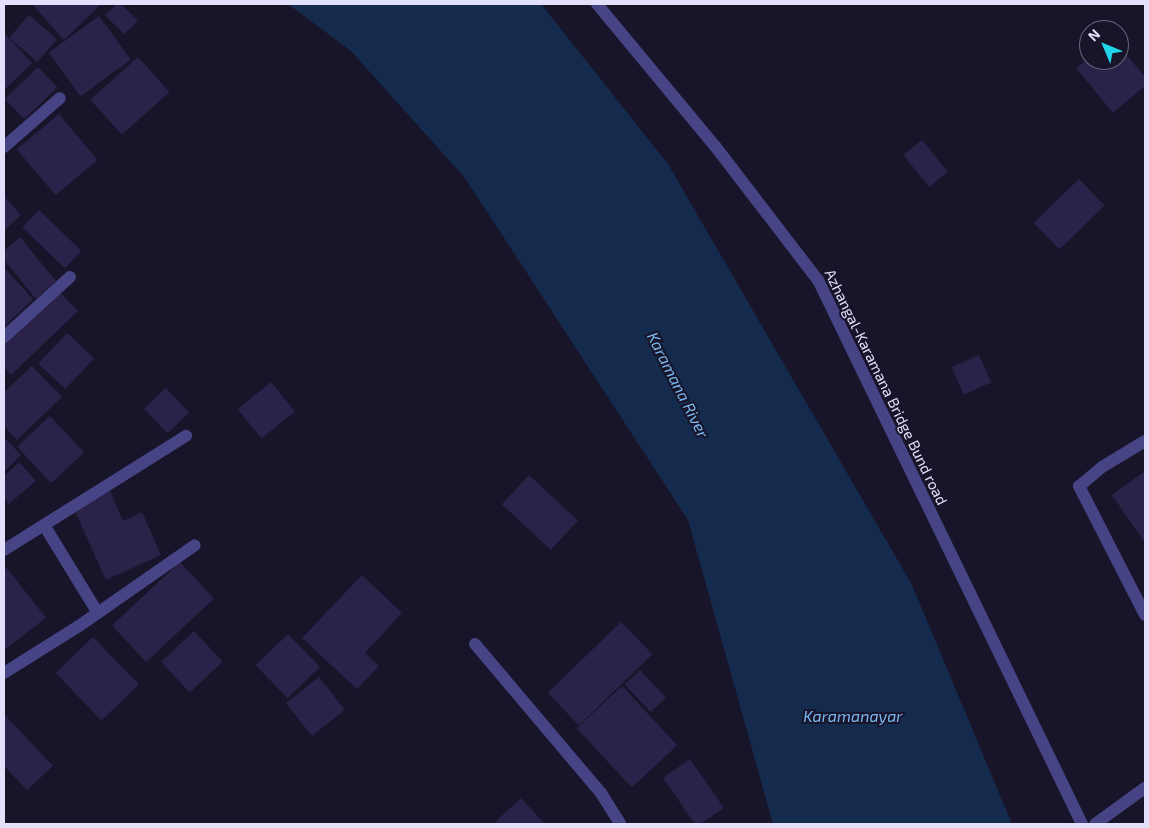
<!DOCTYPE html>
<html>
<head>
<meta charset="utf-8">
<style>
  body { margin:0 }
  #map { position:relative; width:1149px; height:828px; overflow:hidden; background:#18142a; font-family:"Exo 2",sans-serif }
  div>[style] { position:absolute }
  .water>* { inset:0; background:#152b4d }
  .building>* { inset:0; background:#2a2249; transform-origin:0 0 }
  .minor>* { height:12px; margin:-6px; padding:0 6px; transform-origin:6px; border-radius:6px; background:#464484 }
  span { translate:-50% -50%; white-space:nowrap; text-align:center; line-height:1.15; -webkit-text-stroke:4px #18142a; paint-order:stroke }
  .street-label { font-size:15px; color:#e3e0fc }
  .water-label { font-size:16px; color:#79baf1; font-style:italic }
  .frame { position:absolute; inset:0; border:5px solid #e3e0fc; pointer-events:none }
  .north { position:absolute; left:1079px; top:20px; width:50px; height:50px; box-sizing:border-box; background:#18142a; border:1px solid #69667e; border-radius:50%; rotate:315deg; font-size:14px; font-weight:700; line-height:20px; text-align:center; color:#e3e0fc }
  .north::after { content:''; display:block; margin:auto; width:18px; height:22px; background:#20d5e8; clip-path:polygon(50% 0,100% 100%,50% 72%,0 100%) }
</style>
</head>
<body>
<div id="map">
  <div class="water">
    <i style="clip-path:polygon(288px 4px,541px 4px,668px 164px,912px 585px,1012px 824px,773px 824px,688px 520px,465px 178px,351px 51px)"></i>
  </div>
  <div class="building">
    <i style="clip-path:polygon(32px 4px,101px 4px,64px 40px)"></i>
    <i style="clip-path:polygon(117px 4px,121px 4px,138px 21px,124px 34px,105px 15px)"></i>
    <i style="left:29px;top:15px;width:37px;height:30px;rotate:41deg"></i>
    <i style="left:99px;top:16px;width:54px;height:62px;rotate:54deg"></i>
    <i style="clip-path:polygon(4px 33px,32px 63px,4px 90px)"></i>
    <i style="clip-path:polygon(1119px 46px,1145px 77px,1145px 86px,1113px 113px,1076px 68px,1089px 58px,1119px 60px)"></i>
    <i style="left:138px;top:57px;width:47px;height:64px;rotate:48deg"></i>
    <i style="left:38px;top:67px;width:28px;height:46px;rotate:46deg"></i>
    <i style="left:59px;top:114px;width:60px;height:55px;rotate:50deg"></i>
    <i style="left:922px;top:140px;width:41px;height:24px;rotate:51deg"></i>
    <i style="left:1079px;top:179px;width:37px;height:63px;rotate:46deg"></i>
    <i style="clip-path:polygon(4px 196px,21px 215px,4px 231px)"></i>
    <i style="left:39px;top:210px;width:59px;height:24px;rotate:44deg"></i>
    <i style="clip-path:polygon(20px 237px,56px 281px,36px 299px,4px 260px,4px 251px)"></i>
    <i style="clip-path:polygon(4px 267px,33px 299px,4px 327px)"></i>
    <i style="clip-path:polygon(57px 289px,78px 311px,11px 375px,4px 366px,4px 340px)"></i>
    <i style="left:67px;top:333px;width:37px;height:42px;rotate:43deg"></i>
    <i style="left:979px;top:355px;width:30px;height:30px;rotate:66deg"></i>
    <i style="clip-path:polygon(32px 366px,62px 397px,17px 440px,4px 426px,4px 392px)"></i>
    <i style="left:271px;top:382px;width:38px;height:43px;rotate:51deg"></i>
    <i style="left:166px;top:388px;width:34px;height:30px;rotate:47deg"></i>
    <i style="left:50px;top:416px;width:50px;height:45px;rotate:47deg"></i>
    <i style="clip-path:polygon(4px 437px,21px 455px,4px 472px)"></i>
    <i style="clip-path:polygon(19px 462px,36px 481px,9px 504px,4px 498px,4px 476px)"></i>
    <i style="clip-path:polygon(1145px 471px,1145px 543px,1112px 495px)"></i>
    <i style="left:529px;top:475px;width:67px;height:40px;rotate:43deg"></i>
    <i style="clip-path:polygon(110px 491px,123px 521px,142px 512px,161px 555px,106px 580px,73px 507px)"></i>
    <i style="left:180px;top:562px;width:50px;height:93px;rotate:47deg"></i>
    <i style="clip-path:polygon(7px 568px,46px 618px,4px 650px,4px 570px)"></i>
    <i style="clip-path:polygon(362px 575px,402px 613px,365px 653px,379px 666px,357px 689px,302px 638px)"></i>
    <i style="left:621px;top:622px;width:45px;height:102px;rotate:46deg"></i>
    <i style="left:194px;top:631px;width:42px;height:45px;rotate:47deg"></i>
    <i style="left:288px;top:634px;width:46px;height:45px;rotate:46deg"></i>
    <i style="left:93px;top:637px;width:66px;height:52px;rotate:46deg"></i>
    <i style="left:640px;top:670px;width:38px;height:21px;rotate:47deg"></i>
    <i style="left:319px;top:677px;width:42px;height:42px;rotate:52deg"></i>
    <i style="left:622px;top:686px;width:81px;height:62px;rotate:47deg"></i>
    <i style="clip-path:polygon(4px 714px,53px 766px,27px 790px,4px 766px)"></i>
    <i style="clip-path:polygon(690px 759px,724px 808px,700px 824px,695px 824px,663px 778px)"></i>
    <i style="clip-path:polygon(521px 798px,545px 824px,496px 824px,495px 822px)"></i>
  </div>
  <div class="minor">
    <i style="left:597px;top:4px;width:185px;rotate:50.3deg"></i>
    <i style="left:715px;top:146px;width:169px;rotate:52.5deg"></i>
    <i style="left:818px;top:280px;width:605px;rotate:64.11deg"></i>
    <i style="left:4px;top:147px;width:74px;rotate:-41.2deg"></i>
    <i style="left:4px;top:337px;width:89px;rotate:-42.3deg"></i>
    <i style="left:1145px;top:441px;width:50px;rotate:148.8deg"></i>
    <i style="left:1102px;top:467px;width:30px;rotate:140deg"></i>
    <i style="left:1079px;top:486px;width:145px;rotate:62.9deg"></i>
    <i style="left:44px;top:525px;width:103px;rotate:58.5deg"></i>
    <i style="left:4px;top:550px;width:215px;rotate:-32.1deg"></i>
    <i style="left:475px;top:644px;width:195px;rotate:49.8deg"></i>
    <i style="left:601px;top:793px;width:36px;rotate:58deg"></i>
    <i style="left:4px;top:673px;width:89px;rotate:-32.1deg"></i>
    <i style="left:79px;top:626px;width:141px;rotate:-34.9deg"></i>
    <i style="left:1095px;top:824px;width:62px;rotate:-35.8deg"></i>
  </div>
  <div class="street-label">
    <span style="left:886px;top:387px;rotate:64deg">Azhangal-Karamana Bridge Bund road</span>
  </div>
  <div class="water-label">
    <span style="left:678px;top:385px;rotate:63deg">Karamana River</span>
    <span style="left:853px;top:716px">Karamanayar</span>
  </div>
  <div class="frame"></div>
  <div class="north">N</div>
</div>
</body>
</html>
